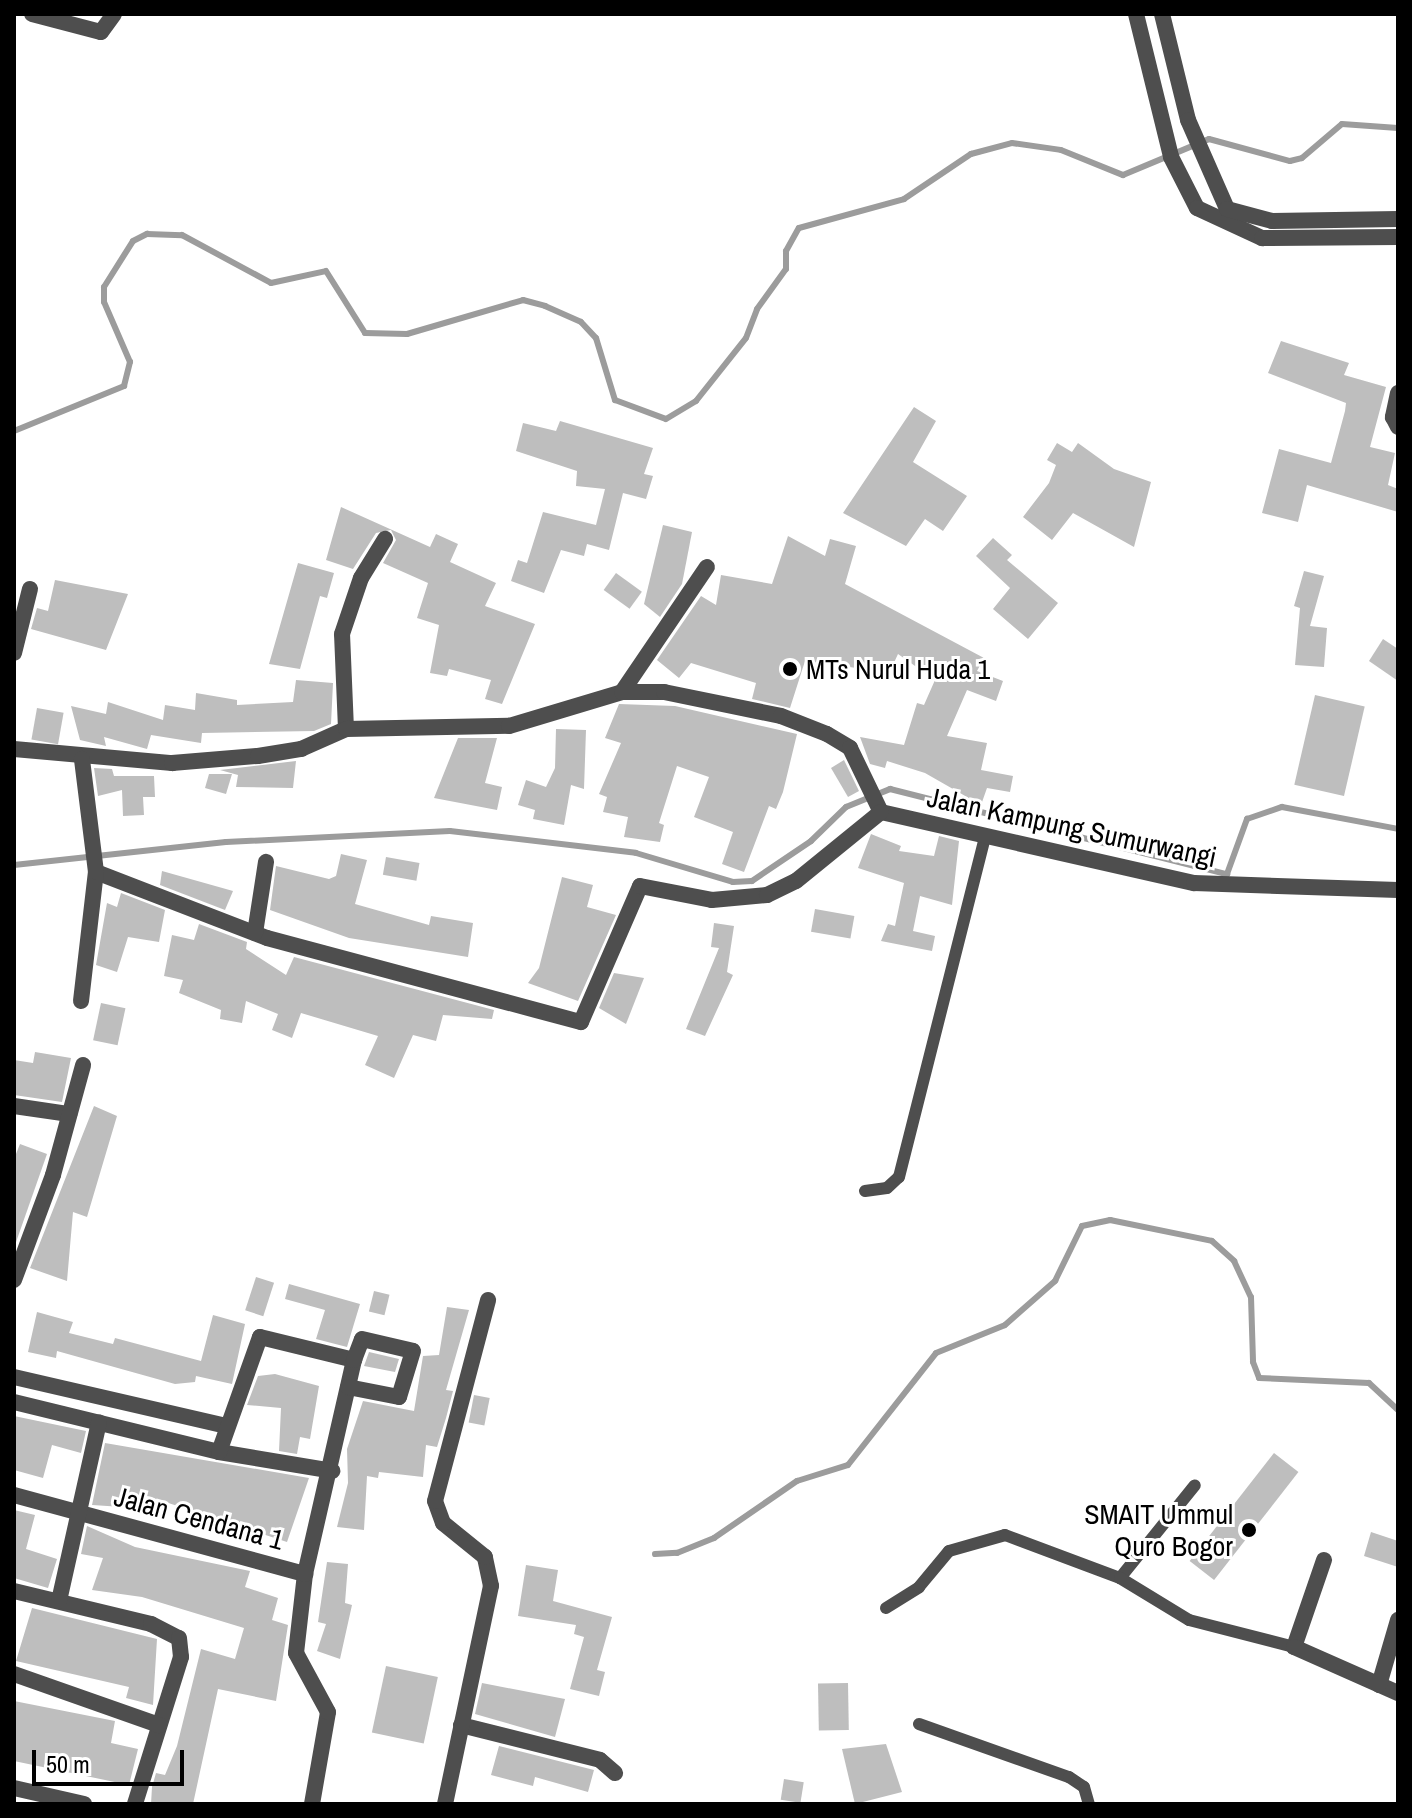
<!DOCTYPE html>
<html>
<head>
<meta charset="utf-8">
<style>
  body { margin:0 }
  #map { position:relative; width:1412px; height:1818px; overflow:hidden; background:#fff; font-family:"Archivo Narrow",sans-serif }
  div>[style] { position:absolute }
  .stream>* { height:6px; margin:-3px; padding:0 3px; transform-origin:3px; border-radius:3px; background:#9c9c9c }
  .building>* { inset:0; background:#bebebe; transform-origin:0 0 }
  .lane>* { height:12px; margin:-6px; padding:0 6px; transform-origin:6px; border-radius:6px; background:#4e4e4e }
  .street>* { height:16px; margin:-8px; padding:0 8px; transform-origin:8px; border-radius:8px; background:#4e4e4e }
  .dots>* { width:22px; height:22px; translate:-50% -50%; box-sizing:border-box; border:4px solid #fff; border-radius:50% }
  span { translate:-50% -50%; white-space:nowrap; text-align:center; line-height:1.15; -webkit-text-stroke:6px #fff; paint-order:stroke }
  .poi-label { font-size:28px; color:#000 }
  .left { translate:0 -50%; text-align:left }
  .right { translate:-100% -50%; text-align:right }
  .street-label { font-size:28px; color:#000 }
  .frame { position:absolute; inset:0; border:16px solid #000; pointer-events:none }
  .scale { position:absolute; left:32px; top:1750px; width:152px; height:36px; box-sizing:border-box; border:4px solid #000; border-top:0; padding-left:10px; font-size:24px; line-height:28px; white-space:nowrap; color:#000; -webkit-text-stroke:6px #fff; paint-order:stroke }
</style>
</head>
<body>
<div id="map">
  <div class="stream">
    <i style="left:14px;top:431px;width:119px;rotate:-22.2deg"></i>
    <i style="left:124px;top:386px;width:25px;rotate:-76deg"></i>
    <i style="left:130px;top:362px;width:65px;rotate:-113.4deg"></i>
    <i style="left:104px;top:302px;width:15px;rotate:-90deg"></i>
    <i style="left:104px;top:287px;width:54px;rotate:-57.8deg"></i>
    <i style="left:133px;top:241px;width:16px;rotate:-27deg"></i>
    <i style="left:147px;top:234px;width:35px;rotate:2deg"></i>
    <i style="left:182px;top:235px;width:101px;rotate:28.3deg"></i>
    <i style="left:271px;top:283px;width:56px;rotate:-12.3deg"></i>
    <i style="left:326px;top:271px;width:73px;rotate:57.8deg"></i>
    <i style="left:365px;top:333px;width:42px;rotate:1.4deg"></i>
    <i style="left:407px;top:334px;width:121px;rotate:-16.3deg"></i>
    <i style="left:523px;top:300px;width:23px;rotate:15deg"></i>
    <i style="left:545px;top:306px;width:39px;rotate:24deg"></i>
    <i style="left:581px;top:322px;width:22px;rotate:47deg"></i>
    <i style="left:596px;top:338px;width:65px;rotate:73deg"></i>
    <i style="left:615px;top:400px;width:54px;rotate:20.4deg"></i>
    <i style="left:666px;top:419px;width:35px;rotate:-31deg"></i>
    <i style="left:696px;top:401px;width:80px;rotate:-51.6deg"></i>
    <i style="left:746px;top:338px;width:31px;rotate:-69deg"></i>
    <i style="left:757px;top:309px;width:49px;rotate:-54.1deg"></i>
    <i style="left:786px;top:269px;width:18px;rotate:-90deg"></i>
    <i style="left:786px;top:251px;width:26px;rotate:-61deg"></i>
    <i style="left:799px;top:228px;width:109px;rotate:-15.4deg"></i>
    <i style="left:904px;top:199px;width:81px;rotate:-33.9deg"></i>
    <i style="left:971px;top:154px;width:42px;rotate:-15deg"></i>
    <i style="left:1012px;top:143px;width:49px;rotate:8.1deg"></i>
    <i style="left:1061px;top:150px;width:67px;rotate:22deg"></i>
    <i style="left:1123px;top:175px;width:93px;rotate:-22.7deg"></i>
    <i style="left:1209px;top:139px;width:84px;rotate:15.2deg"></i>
    <i style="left:1290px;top:161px;width:12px;rotate:-14deg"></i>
    <i style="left:1302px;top:158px;width:52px;rotate:-40.4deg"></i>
    <i style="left:1342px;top:124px;width:56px;rotate:4.1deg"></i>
    <i style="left:14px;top:865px;width:213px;rotate:-6.2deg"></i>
    <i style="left:226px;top:842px;width:224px;rotate:-2.8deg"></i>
    <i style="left:450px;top:831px;width:187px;rotate:6.7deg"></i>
    <i style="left:636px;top:853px;width:101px;rotate:16.6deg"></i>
    <i style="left:733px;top:882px;width:19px;rotate:-3deg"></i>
    <i style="left:752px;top:881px;width:71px;rotate:-34.1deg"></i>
    <i style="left:811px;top:841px;width:49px;rotate:-44.2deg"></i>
    <i style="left:846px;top:807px;width:48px;rotate:-22.2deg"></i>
    <i style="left:890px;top:789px;width:348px;rotate:14.2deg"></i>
    <i style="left:1227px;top:874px;width:59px;rotate:-70deg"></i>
    <i style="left:1247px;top:819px;width:37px;rotate:-19deg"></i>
    <i style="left:1282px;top:807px;width:118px;rotate:10.7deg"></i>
    <i style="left:655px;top:1554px;width:22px;rotate:-3deg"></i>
    <i style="left:677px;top:1553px;width:40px;rotate:-22deg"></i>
    <i style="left:714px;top:1538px;width:101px;rotate:-34.5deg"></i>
    <i style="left:797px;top:1481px;width:53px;rotate:-17.4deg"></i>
    <i style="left:848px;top:1465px;width:142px;rotate:-51.8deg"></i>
    <i style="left:936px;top:1353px;width:74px;rotate:-22.1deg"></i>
    <i style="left:1005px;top:1325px;width:67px;rotate:-41.3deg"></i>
    <i style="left:1055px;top:1281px;width:61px;rotate:-63.9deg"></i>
    <i style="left:1082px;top:1226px;width:29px;rotate:-12deg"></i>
    <i style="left:1110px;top:1220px;width:104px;rotate:11.6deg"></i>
    <i style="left:1212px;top:1241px;width:30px;rotate:42deg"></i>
    <i style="left:1234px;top:1261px;width:40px;rotate:65deg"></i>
    <i style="left:1251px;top:1297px;width:65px;rotate:88.2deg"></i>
    <i style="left:1253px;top:1362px;width:17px;rotate:69deg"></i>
    <i style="left:1259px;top:1378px;width:110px;rotate:2.6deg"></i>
    <i style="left:1369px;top:1383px;width:40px;rotate:43deg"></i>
  </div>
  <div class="building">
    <i style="clip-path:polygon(1281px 341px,1349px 363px,1344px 375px,1386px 387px,1370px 447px,1395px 453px,1388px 485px,1398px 489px,1398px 512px,1307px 485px,1298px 522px,1262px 513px,1279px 449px,1331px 463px,1345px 411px,1346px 403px,1268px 373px)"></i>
    <i style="clip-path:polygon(914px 407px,936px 421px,913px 462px,967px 496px,943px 531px,925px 519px,906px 546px,843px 513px)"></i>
    <i style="clip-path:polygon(560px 421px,653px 448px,644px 474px,653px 476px,646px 499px,623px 493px,609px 550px,587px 544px,584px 556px,561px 550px,544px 593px,511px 581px,518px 560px,527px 563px,543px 512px,596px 525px,605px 489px,576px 486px,577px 471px,516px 451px,523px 423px,556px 431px)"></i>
    <i style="clip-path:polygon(1057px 443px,1072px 452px,1078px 443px,1114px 469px,1151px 482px,1134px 547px,1073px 513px,1052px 540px,1023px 517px,1049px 483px,1056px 465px,1047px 460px)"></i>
    <i style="clip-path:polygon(341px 507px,430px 547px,436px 534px,458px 544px,450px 562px,496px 583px,485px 606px,535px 624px,502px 704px,485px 699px,491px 680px,449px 669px,447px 676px,430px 673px,439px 625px,417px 618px,428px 583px,383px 563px,396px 540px,391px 530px,376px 533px,353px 569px,326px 560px)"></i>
    <i style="clip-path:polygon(663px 525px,692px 532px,682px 584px,660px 617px,644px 604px)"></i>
    <i style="clip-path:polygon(788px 536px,825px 556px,830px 539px,856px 546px,845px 584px,984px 658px,977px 671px,1003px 681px,996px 701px,967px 690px,947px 736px,987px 743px,981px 770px,1013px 776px,1010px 792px,987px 788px,981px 805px,925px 773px,887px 761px,885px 768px,870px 764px,860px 737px,904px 745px,917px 703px,924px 705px,935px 680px,898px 654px,886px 680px,864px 669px,805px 661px,790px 708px,752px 699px,756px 683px,691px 663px,679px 678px,657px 660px,701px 596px,716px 605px,721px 575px,772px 584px)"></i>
    <i style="clip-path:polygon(993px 538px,1012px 555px,1007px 560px,1058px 603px,1028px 639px,993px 609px,1010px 588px,976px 556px)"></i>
    <i style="clip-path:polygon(298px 563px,334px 573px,327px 598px,320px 596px,300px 669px,269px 664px)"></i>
    <i style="clip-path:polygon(1304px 571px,1324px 576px,1310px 626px,1327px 628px,1324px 667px,1295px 665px,1300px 608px,1294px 606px)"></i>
    <i style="left:616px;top:573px;width:32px;height:21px;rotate:36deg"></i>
    <i style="clip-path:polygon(55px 580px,128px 594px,106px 650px,31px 629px,37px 608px,48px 611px)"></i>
    <i style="clip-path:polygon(1383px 639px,1398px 649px,1398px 681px,1369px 661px)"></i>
    <i style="clip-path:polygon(296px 680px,333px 683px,331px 724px,314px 731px,202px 733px,201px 743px,151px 735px,147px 749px,104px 737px,106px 746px,80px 740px,71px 706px,106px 714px,108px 702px,163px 720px,165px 705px,195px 710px,196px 693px,237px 700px,237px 705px,293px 702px)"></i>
    <i style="left:1315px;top:695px;width:51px;height:92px;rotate:13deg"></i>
    <i style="clip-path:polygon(619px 704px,675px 706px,797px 734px,783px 792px,776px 809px,769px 806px,744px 872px,722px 864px,733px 832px,694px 817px,709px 777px,677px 766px,659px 823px,664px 825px,660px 842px,624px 837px,628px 817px,603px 812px,607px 797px,599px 794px,621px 743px,605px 738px)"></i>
    <i style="left:37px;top:708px;width:27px;height:32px;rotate:10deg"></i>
    <i style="clip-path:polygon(556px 729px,586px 730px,584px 789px,571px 785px,564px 825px,533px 819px,535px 810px,518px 805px,526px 780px,546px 787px,555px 768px)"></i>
    <i style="clip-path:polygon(458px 738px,497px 738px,485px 783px,502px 787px,497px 810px,434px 798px)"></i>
    <i style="clip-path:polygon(844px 760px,859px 791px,848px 797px,831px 768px)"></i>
    <i style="clip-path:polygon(296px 761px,293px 788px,236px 787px,238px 775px,220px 770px)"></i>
    <i style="clip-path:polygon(94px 768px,112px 769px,114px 776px,154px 776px,155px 797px,143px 797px,144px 815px,123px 816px,122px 790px,98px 796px)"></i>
    <i style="clip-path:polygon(209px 774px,232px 774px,226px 794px,205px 788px)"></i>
    <i style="clip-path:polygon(871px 834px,901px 846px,899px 851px,934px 856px,939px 836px,959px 841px,952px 905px,920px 896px,913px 931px,935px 936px,932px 951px,881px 941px,888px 924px,895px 926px,904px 883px,858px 868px)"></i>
    <i style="clip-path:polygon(341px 854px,367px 860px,355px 904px,429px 925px,431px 916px,473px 923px,468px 957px,349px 938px,270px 910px,276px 866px,329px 879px,336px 876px)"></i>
    <i style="left:386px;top:857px;width:34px;height:18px;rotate:10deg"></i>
    <i style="clip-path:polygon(162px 871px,233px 891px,225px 910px,160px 885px)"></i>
    <i style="clip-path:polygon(562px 877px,593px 885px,587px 907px,616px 915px,578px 1001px,528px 983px,539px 968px)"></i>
    <i style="clip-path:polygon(121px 893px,165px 910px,159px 942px,128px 937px,117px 972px,96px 965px,107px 903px,117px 907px)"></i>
    <i style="left:815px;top:909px;width:40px;height:23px;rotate:10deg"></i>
    <i style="clip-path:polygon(714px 923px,734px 926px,727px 972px,733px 975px,705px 1036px,686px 1029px,719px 948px,711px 947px)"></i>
    <i style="clip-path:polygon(199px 924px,247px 942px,246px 949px,286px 975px,294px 957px,494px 1010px,492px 1019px,443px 1015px,436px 1041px,413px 1035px,394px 1078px,365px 1065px,378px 1036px,301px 1013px,292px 1038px,272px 1030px,278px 1014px,246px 1001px,242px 1023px,220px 1019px,221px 1010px,179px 993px,183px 980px,164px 976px,172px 935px,194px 940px)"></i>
    <i style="clip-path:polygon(614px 973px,644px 978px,626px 1024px,599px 1008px)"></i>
    <i style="left:101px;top:1003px;width:25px;height:38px;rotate:12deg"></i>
    <i style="clip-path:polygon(35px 1052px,71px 1058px,62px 1102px,14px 1095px,14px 1060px,33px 1063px)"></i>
    <i style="clip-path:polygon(94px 1106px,117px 1116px,87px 1217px,73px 1212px,67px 1281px,30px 1268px)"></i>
    <i style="clip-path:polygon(20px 1144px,47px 1154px,15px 1245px,14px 1159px)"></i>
    <i style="left:256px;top:1277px;width:19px;height:35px;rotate:18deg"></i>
    <i style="clip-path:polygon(289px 1284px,360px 1304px,347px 1347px,316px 1339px,325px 1310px,285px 1299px)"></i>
    <i style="left:374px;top:1291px;width:16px;height:21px;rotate:14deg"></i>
    <i style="clip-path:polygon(447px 1307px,469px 1310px,446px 1390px,453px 1391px,446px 1418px,437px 1447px,426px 1445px,423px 1477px,379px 1472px,378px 1478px,367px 1476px,364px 1530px,337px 1527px,348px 1483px,347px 1449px,363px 1401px,414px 1411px,423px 1356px,439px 1355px)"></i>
    <i style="clip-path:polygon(37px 1312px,73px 1322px,69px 1333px,113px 1344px,115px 1338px,201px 1361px,213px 1315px,245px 1324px,232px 1384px,196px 1376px,195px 1382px,175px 1384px,57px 1351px,56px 1358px,28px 1352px)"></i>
    <i style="clip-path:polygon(369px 1352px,399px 1359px,395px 1372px,364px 1366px)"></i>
    <i style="clip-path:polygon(275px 1374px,319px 1386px,310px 1439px,300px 1437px,297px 1454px,279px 1451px,281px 1408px,247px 1405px,258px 1376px)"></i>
    <i style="left:474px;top:1395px;width:16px;height:28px;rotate:11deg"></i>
    <i style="clip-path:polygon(14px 1416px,86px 1431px,81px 1453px,52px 1445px,43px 1478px,14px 1470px)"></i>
    <i style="clip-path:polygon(105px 1443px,309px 1478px,287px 1542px,141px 1494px,138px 1508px,92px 1505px)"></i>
    <i style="left:1274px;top:1453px;width:31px;height:137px;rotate:38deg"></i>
    <i style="clip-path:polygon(14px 1510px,35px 1515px,26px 1549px,57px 1559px,48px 1588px,14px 1578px)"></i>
    <i style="clip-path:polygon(87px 1526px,135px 1547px,250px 1571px,245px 1587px,278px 1598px,272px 1620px,288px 1625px,276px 1701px,218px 1689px,193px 1804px,151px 1804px,152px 1787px,156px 1773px,165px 1775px,177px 1746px,201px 1649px,235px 1659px,244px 1628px,142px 1597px,92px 1590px,103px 1558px,81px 1554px)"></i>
    <i style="clip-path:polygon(1371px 1532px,1398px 1541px,1398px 1567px,1364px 1556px)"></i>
    <i style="clip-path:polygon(327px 1562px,348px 1564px,345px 1603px,352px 1605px,340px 1659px,317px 1651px,326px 1624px,318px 1622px)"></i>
    <i style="clip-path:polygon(526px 1565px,558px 1570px,553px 1601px,612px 1617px,597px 1670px,605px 1672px,599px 1696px,570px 1689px,584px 1637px,574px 1634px,576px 1625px,518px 1616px)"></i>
    <i style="clip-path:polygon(32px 1608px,157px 1639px,153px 1705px,126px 1698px,129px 1687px,16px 1661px)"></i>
    <i style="left:386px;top:1666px;width:53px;height:68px;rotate:12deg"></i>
    <i style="clip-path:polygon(482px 1683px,565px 1699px,555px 1737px,475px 1714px)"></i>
    <i style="left:848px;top:1683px;width:47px;height:30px;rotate:89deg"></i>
    <i style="clip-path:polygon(14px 1701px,115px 1721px,111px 1743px,138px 1749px,129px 1785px,14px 1761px)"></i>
    <i style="clip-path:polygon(886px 1744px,902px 1792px,855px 1804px,842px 1749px)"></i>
    <i style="clip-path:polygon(499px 1746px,594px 1770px,588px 1792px,535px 1777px,533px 1786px,491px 1775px)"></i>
    <i style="left:784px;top:1779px;width:20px;height:21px;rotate:9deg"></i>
  </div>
  <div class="lane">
    <i style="left:865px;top:1191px;width:22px;rotate:-8deg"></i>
    <i style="left:887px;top:1188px;width:16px;rotate:-43deg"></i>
    <i style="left:899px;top:1177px;width:350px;rotate:-75.8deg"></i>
    <i style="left:1120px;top:1578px;width:119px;rotate:-51.1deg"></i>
    <i style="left:886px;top:1608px;width:39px;rotate:-32deg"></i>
    <i style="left:919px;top:1587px;width:47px;rotate:-50.2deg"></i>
    <i style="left:949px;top:1551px;width:58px;rotate:-15.9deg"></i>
    <i style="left:1005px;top:1535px;width:123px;rotate:20.5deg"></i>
    <i style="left:1120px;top:1578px;width:81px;rotate:31.3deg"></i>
    <i style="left:1189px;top:1620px;width:108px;rotate:14.4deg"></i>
    <i style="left:919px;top:1724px;width:159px;rotate:19.5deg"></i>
    <i style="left:1069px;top:1777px;width:18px;rotate:34deg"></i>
    <i style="left:1084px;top:1787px;width:18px;rotate:74deg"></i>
  </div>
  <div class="street">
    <i style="left:32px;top:14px;width:71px;rotate:14.6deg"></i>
    <i style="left:101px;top:32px;width:22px;rotate:-54deg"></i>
    <i style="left:1136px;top:14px;width:147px;rotate:76.2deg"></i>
    <i style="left:1171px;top:157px;width:57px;rotate:63deg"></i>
    <i style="left:1197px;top:208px;width:72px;rotate:24.8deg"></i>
    <i style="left:1262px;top:238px;width:136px;rotate:-0.4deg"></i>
    <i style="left:1162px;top:14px;width:109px;rotate:76.2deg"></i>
    <i style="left:1188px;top:120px;width:97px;rotate:66.3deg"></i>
    <i style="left:1227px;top:209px;width:47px;rotate:14.9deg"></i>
    <i style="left:1272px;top:221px;width:126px;rotate:-0.9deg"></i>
    <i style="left:1398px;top:393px;width:25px;rotate:102deg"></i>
    <i style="left:1393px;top:417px;width:11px;rotate:63deg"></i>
    <i style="left:14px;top:653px;width:66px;rotate:-76deg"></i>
    <i style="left:622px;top:692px;width:151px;rotate:-55.8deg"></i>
    <i style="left:346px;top:729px;width:95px;rotate:-92.4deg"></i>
    <i style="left:342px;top:634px;width:59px;rotate:-71.3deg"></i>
    <i style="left:361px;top:578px;width:46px;rotate:-58.4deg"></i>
    <i style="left:14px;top:749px;width:159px;rotate:5.1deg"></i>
    <i style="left:172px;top:763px;width:86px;rotate:-4.7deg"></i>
    <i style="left:258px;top:756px;width:44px;rotate:-9.2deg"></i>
    <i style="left:301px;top:749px;width:49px;rotate:-24deg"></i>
    <i style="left:346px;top:729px;width:163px;rotate:-1.1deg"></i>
    <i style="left:509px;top:726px;width:118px;rotate:-16.7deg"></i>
    <i style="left:622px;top:692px;width:42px"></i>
    <i style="left:664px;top:692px;width:119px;rotate:11.6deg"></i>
    <i style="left:781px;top:716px;width:49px;rotate:21.4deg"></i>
    <i style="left:827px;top:734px;width:27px;rotate:31deg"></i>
    <i style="left:850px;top:748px;width:71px;rotate:64.2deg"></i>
    <i style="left:881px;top:812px;width:321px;rotate:12.8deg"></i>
    <i style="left:1194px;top:883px;width:204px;rotate:2deg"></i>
    <i style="left:96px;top:872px;width:183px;rotate:21.1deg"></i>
    <i style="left:267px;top:938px;width:325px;rotate:15deg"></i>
    <i style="left:581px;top:1022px;width:148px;rotate:-66.5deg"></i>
    <i style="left:640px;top:886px;width:73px;rotate:11deg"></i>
    <i style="left:712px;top:900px;width:55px;rotate:-5.2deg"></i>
    <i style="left:767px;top:895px;width:32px;rotate:-26deg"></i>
    <i style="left:796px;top:881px;width:109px;rotate:-39.1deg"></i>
    <i style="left:255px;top:933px;width:72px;rotate:-81.2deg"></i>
    <i style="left:81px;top:1001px;width:130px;rotate:-83.4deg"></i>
    <i style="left:96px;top:872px;width:114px;rotate:-97.1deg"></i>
    <i style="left:14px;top:1106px;width:56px;rotate:8.3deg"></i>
    <i style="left:14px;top:1280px;width:112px;rotate:-69.6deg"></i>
    <i style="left:53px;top:1175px;width:114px;rotate:-74.7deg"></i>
    <i style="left:14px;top:1377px;width:218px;rotate:13deg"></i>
    <i style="left:14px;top:1402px;width:211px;rotate:13.7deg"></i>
    <i style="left:219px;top:1452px;width:115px;rotate:9.5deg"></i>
    <i style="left:219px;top:1452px;width:122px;rotate:-70.4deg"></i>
    <i style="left:260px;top:1337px;width:97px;rotate:13.7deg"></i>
    <i style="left:14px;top:1495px;width:302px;rotate:15.2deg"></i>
    <i style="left:1324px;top:1560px;width:92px;rotate:109deg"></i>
    <i style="left:1294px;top:1647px;width:114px;rotate:23.9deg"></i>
    <i style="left:14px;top:1591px;width:141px;rotate:13.5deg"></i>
    <i style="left:151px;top:1624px;width:31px;rotate:27deg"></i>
    <i style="left:179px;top:1638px;width:19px;rotate:84deg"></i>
    <i style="left:181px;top:1657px;width:154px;rotate:107.4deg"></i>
    <i style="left:59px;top:1601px;width:183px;rotate:-77.4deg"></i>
    <i style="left:14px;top:1674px;width:154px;rotate:19.4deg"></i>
    <i style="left:1379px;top:1685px;width:68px;rotate:-73.7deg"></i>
    <i style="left:461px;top:1725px;width:143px;rotate:14.1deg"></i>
    <i style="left:600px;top:1760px;width:20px;rotate:41deg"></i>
    <i style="left:14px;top:1788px;width:72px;rotate:12.9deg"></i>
    <i style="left:312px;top:1804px;width:93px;rotate:-80.1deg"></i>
    <i style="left:328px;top:1712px;width:67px;rotate:-118.5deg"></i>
    <i style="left:296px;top:1653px;width:80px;rotate:-83.5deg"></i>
    <i style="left:305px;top:1574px;width:220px;rotate:-77.1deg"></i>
    <i style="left:354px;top:1360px;width:22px;rotate:-69deg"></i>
    <i style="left:362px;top:1339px;width:52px;rotate:13.2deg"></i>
    <i style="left:413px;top:1351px;width:48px;rotate:106.9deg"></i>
    <i style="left:399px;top:1397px;width:52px;rotate:-168.9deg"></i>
    <i style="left:445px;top:1804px;width:223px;rotate:-78.1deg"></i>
    <i style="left:491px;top:1586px;width:30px;rotate:-102deg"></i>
    <i style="left:485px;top:1557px;width:54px;rotate:-141deg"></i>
    <i style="left:443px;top:1523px;width:23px;rotate:-110deg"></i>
    <i style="left:435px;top:1501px;width:208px;rotate:-75.2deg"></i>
  </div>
  <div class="dots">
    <i style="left:790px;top:669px;background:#000"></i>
    <i style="left:1249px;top:1530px;background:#000"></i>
  </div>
  <div class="poi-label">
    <span class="left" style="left:806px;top:669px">MTs Nurul Huda 1</span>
    <span class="right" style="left:1233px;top:1530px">SMAIT Ummul<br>Quro Bogor</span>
  </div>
  <div class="street-label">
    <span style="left:1072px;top:827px;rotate:12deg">Jalan Kampung Sumurwangi</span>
    <span style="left:199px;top:1518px;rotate:15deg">Jalan Cendana 1</span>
  </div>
  <div class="frame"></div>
  <div class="scale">50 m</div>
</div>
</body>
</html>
